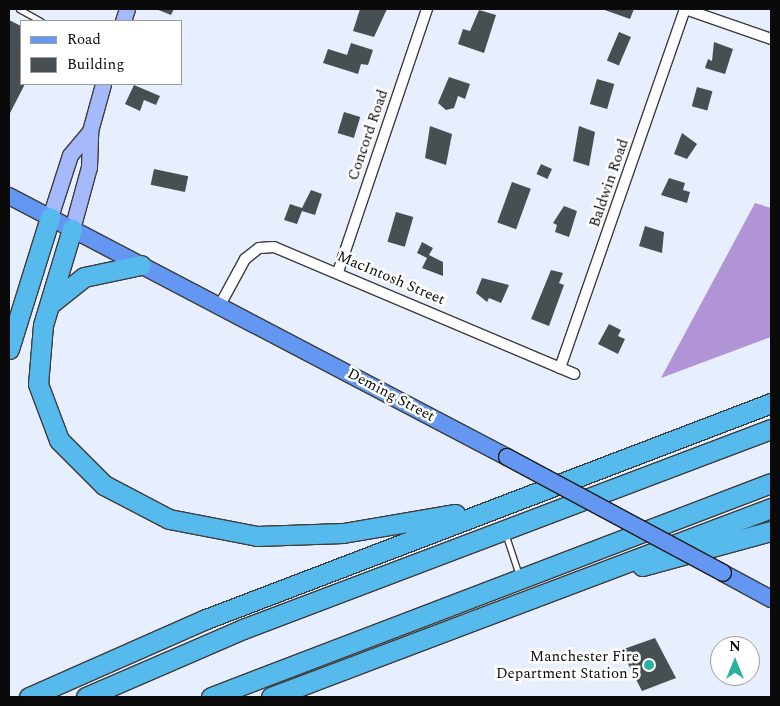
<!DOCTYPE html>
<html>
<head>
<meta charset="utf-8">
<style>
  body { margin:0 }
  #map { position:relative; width:780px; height:706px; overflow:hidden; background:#e7eefe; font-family:Spectral,serif }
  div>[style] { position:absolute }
  .forest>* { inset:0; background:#b094d5 }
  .building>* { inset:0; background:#474f52; transform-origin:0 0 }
  .roads { filter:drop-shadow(1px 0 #3d3d3d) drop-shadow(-1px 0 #3d3d3d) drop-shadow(0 1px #3d3d3d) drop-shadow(0 -1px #3d3d3d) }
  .service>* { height:5px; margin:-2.5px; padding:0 2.5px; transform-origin:2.5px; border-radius:2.5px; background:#fff }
  .minor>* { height:10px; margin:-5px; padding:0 5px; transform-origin:5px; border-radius:5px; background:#fff }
  .secondary>* { height:15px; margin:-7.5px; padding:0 7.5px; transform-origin:7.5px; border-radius:7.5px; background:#a5b9fb }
  .primary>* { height:16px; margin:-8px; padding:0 8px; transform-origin:8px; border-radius:8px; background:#6397f2 }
  .motorway>* { height:19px; margin:-9.5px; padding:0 9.5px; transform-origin:9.5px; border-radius:9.5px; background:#56baed }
  .bridges { filter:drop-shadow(1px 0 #1b1b1b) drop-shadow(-1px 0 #1b1b1b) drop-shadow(0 1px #1b1b1b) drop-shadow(0 -1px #1b1b1b) }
  .primary-bridge>* { height:16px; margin:-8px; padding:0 8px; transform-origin:8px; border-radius:8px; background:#6397f2 }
  .dots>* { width:14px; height:14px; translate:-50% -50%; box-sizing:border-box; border:2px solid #fff; border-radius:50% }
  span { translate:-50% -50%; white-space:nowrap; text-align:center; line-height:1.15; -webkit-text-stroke:5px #fff; paint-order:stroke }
  .street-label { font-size:15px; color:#0a0a0a }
  .poi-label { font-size:15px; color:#0a0a0a }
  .right { translate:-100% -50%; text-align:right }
  .frame { position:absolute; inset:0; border:10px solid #0a0a0a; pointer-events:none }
  .legend { position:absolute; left:20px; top:20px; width:162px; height:65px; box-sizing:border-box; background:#fff; border:1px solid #9d9d9d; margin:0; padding:6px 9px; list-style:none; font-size:15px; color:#0a0a0a }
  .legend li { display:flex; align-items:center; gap:10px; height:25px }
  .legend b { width:25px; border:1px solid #9d9d9d }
  .north { position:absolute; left:710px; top:636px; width:50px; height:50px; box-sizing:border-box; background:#fff; border:1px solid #9d9d9d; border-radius:50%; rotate:0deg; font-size:14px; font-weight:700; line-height:20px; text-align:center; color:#0a0a0a }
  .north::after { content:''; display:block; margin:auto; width:18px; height:22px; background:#2ab29b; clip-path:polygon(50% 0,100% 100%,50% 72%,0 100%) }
</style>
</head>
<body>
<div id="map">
  <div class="forest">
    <i style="clip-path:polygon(755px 203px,771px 208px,771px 337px,661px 378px)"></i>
  </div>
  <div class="building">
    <i style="clip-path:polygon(156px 9px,174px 9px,171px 15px)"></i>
    <i style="clip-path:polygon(360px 9px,387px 9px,374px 37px,353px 31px)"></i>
    <i style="clip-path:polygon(602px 9px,634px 9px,630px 19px)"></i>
    <i style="clip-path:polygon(479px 10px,496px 15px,484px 53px,458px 44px,463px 29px,470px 31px)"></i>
    <i style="clip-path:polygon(9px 20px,21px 26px,21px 84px,25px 84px,9px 115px)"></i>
    <i style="left:619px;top:32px;width:13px;height:31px;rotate:23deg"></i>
    <i style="clip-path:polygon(714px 42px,733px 49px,725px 74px,705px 68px,708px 59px,712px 61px)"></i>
    <i style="clip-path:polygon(351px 43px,373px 50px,368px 65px,361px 64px,358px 74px,323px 63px,328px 49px,347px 55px)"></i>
    <i style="clip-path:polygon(449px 77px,470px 84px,465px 99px,458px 96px,454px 108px,446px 110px,438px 103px)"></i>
    <i style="left:597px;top:79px;width:18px;height:26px;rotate:16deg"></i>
    <i style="clip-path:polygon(134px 85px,160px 96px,156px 105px,144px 100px,140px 111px,125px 104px)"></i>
    <i style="left:697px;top:87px;width:16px;height:20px;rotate:15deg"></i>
    <i style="left:344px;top:112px;width:17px;height:22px;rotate:17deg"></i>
    <i style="clip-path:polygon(430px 126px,452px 134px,446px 165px,425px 158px)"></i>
    <i style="clip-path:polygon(579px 126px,595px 132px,589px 166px,573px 161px)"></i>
    <i style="clip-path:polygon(682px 133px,697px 144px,687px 159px,674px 154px)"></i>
    <i style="left:541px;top:164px;width:12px;height:11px;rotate:24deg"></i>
    <i style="left:154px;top:169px;width:35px;height:16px;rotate:12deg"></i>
    <i style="clip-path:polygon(669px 178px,685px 183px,683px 190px,690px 192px,687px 203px,661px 195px)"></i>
    <i style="left:512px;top:182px;width:20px;height:43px;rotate:20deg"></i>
    <i style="clip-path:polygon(311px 190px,322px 194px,315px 215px,302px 211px,297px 224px,284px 220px,290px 204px,302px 208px)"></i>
    <i style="clip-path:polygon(564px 206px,577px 211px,569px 237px,555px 232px,557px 225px,553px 223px)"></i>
    <i style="left:396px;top:212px;width:18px;height:31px;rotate:16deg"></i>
    <i style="clip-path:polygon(645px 226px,664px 232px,662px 253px,639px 246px)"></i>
    <i style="clip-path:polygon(422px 242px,433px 248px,429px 255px,443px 262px,443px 276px,422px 268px,427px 258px,417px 253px)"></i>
    <i style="clip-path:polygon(551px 270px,563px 273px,559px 283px,564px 285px,549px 326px,531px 319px)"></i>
    <i style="clip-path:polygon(482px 278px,509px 285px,501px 303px,489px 298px,487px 302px,476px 293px)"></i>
    <i style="clip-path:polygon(609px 324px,621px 330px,618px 336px,625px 339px,618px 354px,598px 344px)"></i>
    <i style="clip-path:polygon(655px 638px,676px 678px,642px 691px,621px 650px)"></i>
  </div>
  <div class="roads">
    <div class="service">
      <i style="left:19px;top:9px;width:25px;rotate:29deg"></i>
      <i style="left:505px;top:533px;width:44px;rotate:71.6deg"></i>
    </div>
    <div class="minor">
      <i style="left:685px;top:9px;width:91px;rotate:19.2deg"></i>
      <i style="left:338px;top:272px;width:278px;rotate:-71.3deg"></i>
      <i style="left:220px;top:305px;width:52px;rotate:-61.5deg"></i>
      <i style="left:245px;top:259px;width:18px;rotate:-38deg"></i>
      <i style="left:259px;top:248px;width:15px;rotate:-4deg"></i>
      <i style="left:274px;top:247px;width:326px;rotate:22.9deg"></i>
      <i style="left:560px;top:368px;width:380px;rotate:-70.8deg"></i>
    </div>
    <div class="secondary">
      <i style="left:123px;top:21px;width:13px;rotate:-72deg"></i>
      <i style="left:50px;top:217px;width:65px;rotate:-72.1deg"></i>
      <i style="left:70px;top:155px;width:31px;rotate:-50deg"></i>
      <i style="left:72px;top:229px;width:64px;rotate:-74.7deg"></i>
      <i style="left:89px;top:167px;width:36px;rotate:-88deg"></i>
      <i style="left:90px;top:131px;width:49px;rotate:-74.5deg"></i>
    </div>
    <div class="primary">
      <i style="left:9px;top:196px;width:562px;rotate:27.66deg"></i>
      <i style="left:723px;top:573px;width:55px;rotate:28.4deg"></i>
    </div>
    <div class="motorway">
      <i style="left:72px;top:229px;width:100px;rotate:106.8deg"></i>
      <i style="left:43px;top:325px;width:59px;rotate:94.8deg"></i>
      <i style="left:38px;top:384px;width:60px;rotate:69.4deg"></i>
      <i style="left:59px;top:440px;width:64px;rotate:45deg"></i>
      <i style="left:104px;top:485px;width:73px;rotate:27.6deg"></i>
      <i style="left:169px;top:519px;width:90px;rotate:10.9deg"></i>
      <i style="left:257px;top:536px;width:86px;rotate:-2deg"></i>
      <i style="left:343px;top:533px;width:114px;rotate:-9.6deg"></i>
      <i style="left:50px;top:304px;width:43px;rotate:-38.5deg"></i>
      <i style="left:84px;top:277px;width:58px;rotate:-11.9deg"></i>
      <i style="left:9px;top:349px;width:138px;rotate:-72.7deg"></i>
      <i style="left:642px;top:566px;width:134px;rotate:-15.2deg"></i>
      <i style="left:29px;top:697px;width:193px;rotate:-23.8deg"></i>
      <i style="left:206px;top:619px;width:605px;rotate:-20.92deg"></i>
      <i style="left:86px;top:697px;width:171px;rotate:-23.4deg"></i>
      <i style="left:243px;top:629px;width:565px;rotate:-20.75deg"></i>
      <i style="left:211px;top:697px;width:599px;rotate:-20.91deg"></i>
      <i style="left:271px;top:697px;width:535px;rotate:-20.71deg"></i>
    </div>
  </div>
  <div class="bridges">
    <div class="primary-bridge">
      <i style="left:507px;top:457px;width:245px;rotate:28.2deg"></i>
    </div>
  </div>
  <div class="dots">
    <i style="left:649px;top:665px;background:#2ab29b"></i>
  </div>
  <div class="street-label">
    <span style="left:368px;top:135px;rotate:-71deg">Concord Road</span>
    <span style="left:609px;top:183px;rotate:-71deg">Baldwin Road</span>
    <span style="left:391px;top:278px;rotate:23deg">MacIntosh Street</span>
    <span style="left:391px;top:395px;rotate:28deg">Deming Street</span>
  </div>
  <div class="poi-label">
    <span class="right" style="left:639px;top:665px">Manchester Fire<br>Department Station 5</span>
  </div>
  <div class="frame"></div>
  <ul class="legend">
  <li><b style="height:6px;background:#6397f2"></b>Road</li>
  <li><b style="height:14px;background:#474f52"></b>Building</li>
  </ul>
  <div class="north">N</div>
</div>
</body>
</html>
